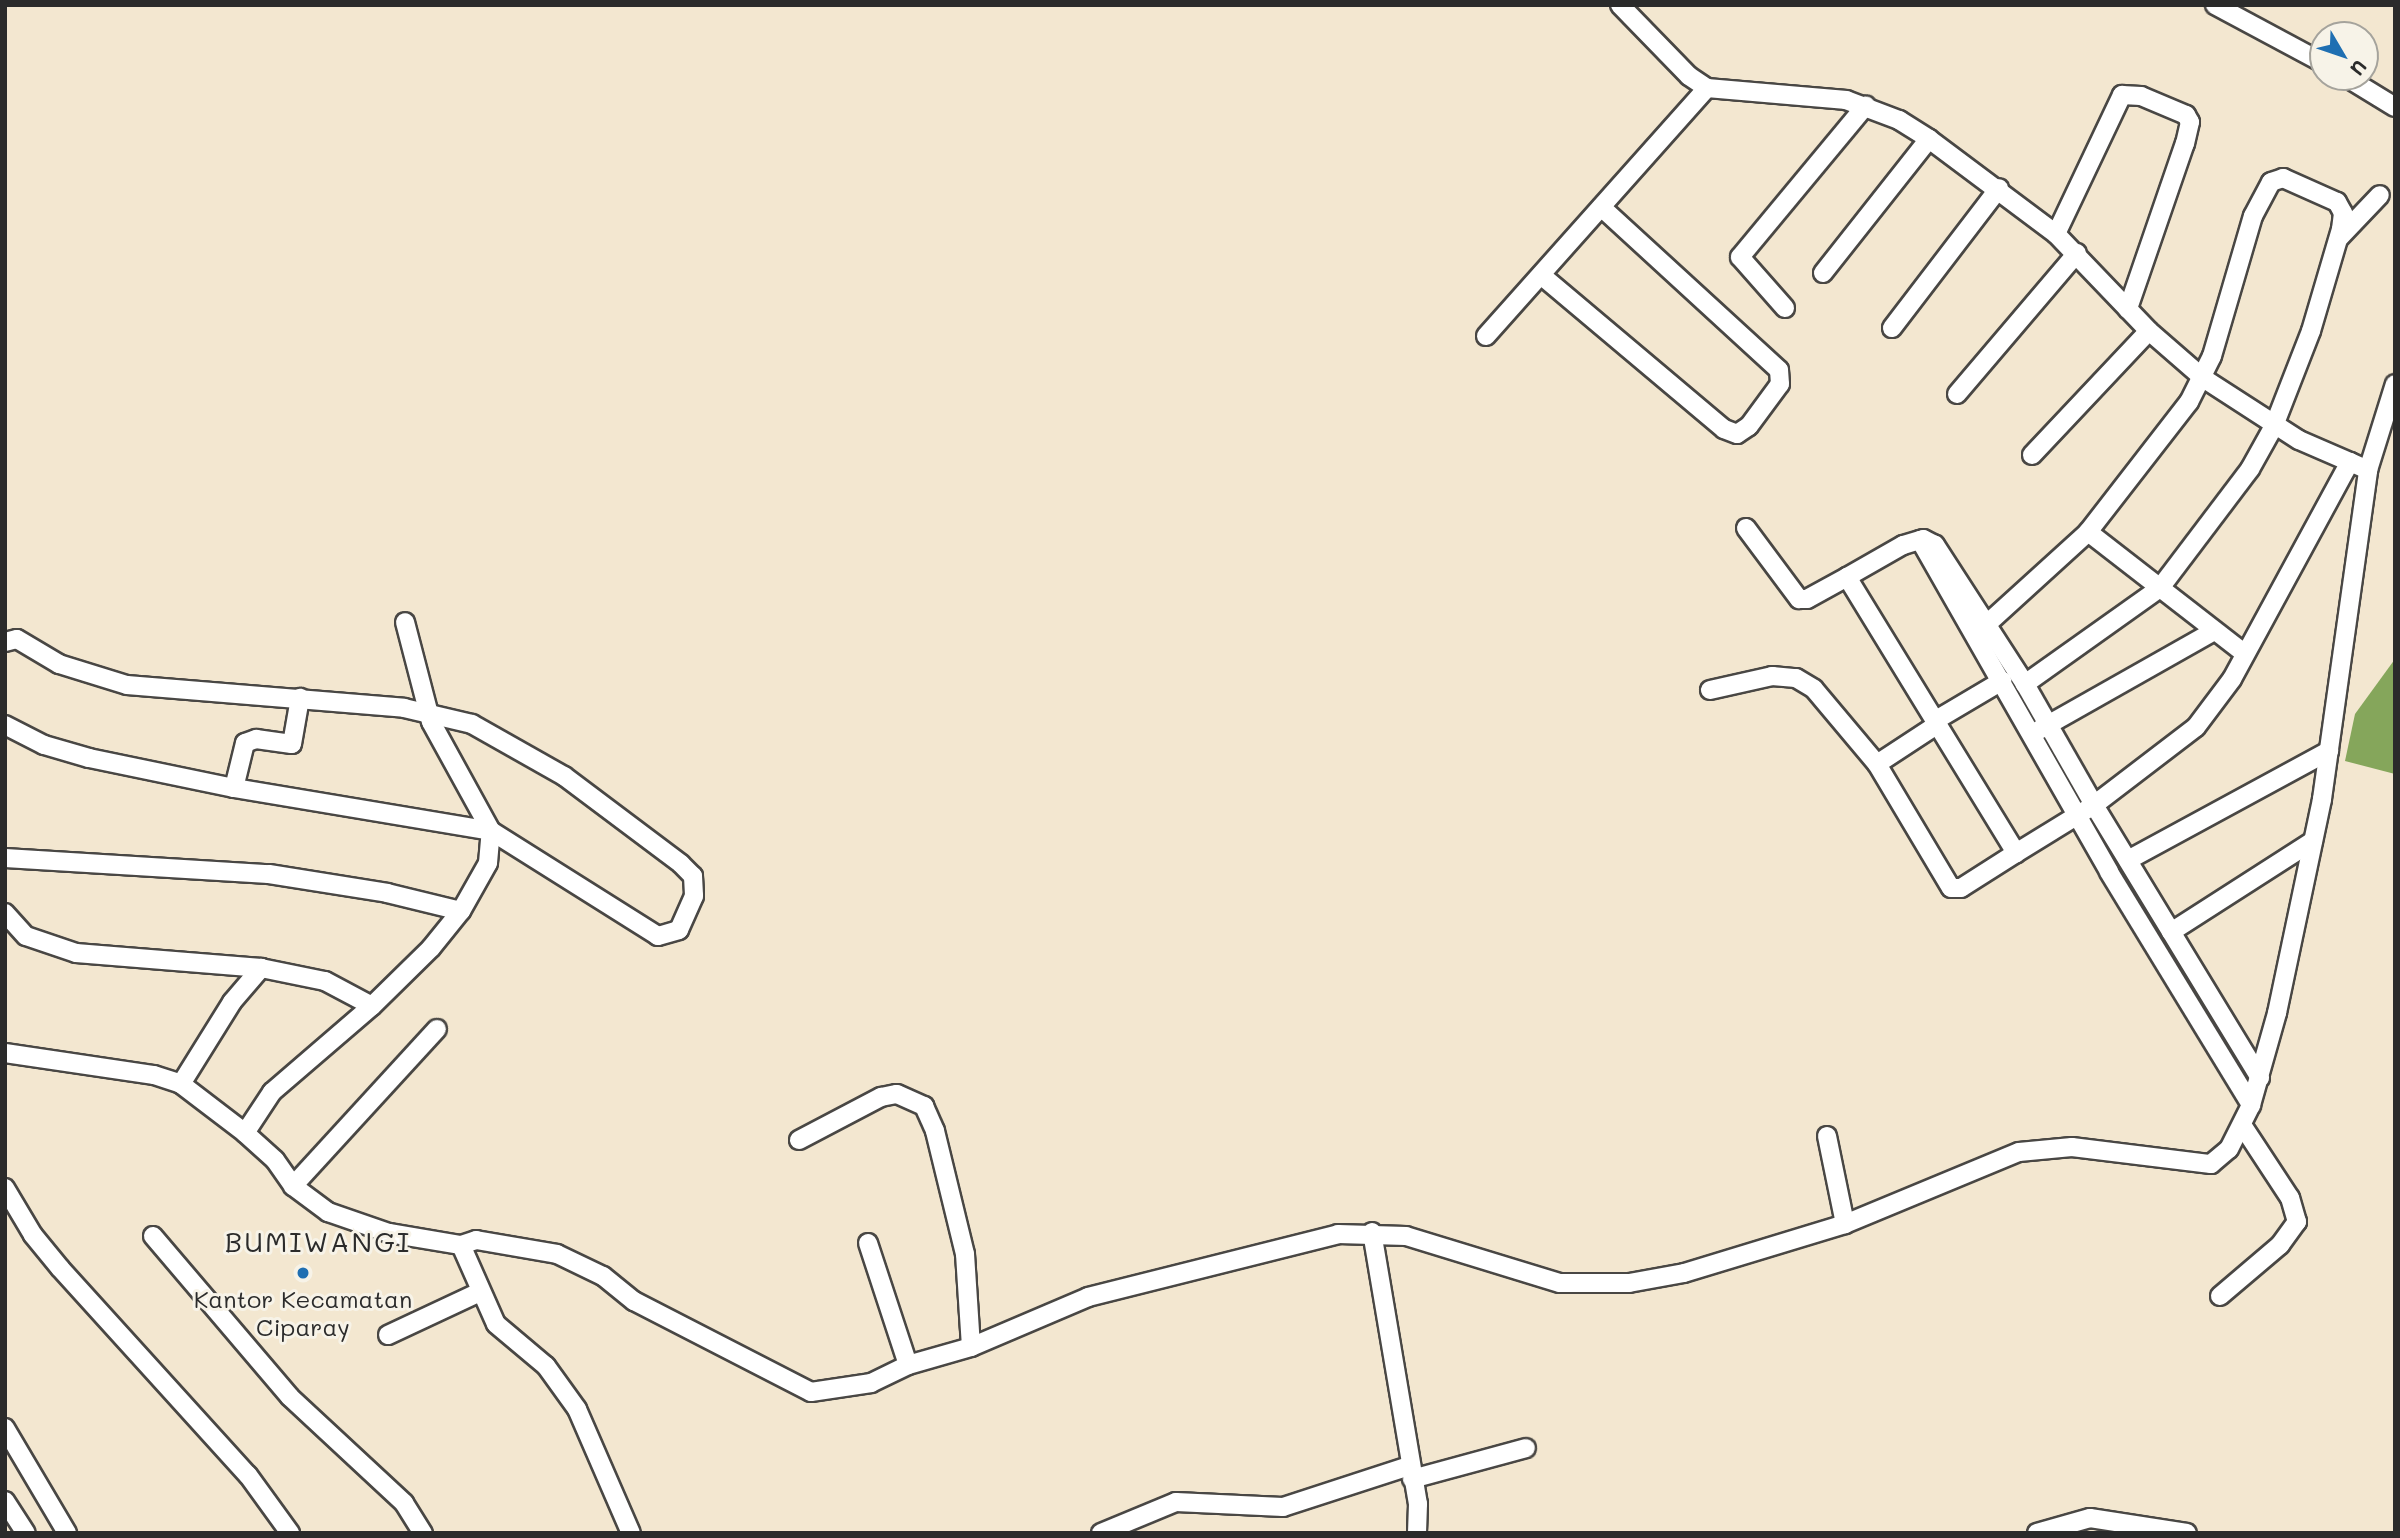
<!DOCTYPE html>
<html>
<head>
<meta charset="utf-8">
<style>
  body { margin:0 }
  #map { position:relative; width:2400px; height:1538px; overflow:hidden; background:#f3e7d0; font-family:Mali,sans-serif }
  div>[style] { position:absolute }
  .forest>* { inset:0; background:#85a65b }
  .roads { filter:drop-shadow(2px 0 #494744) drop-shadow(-2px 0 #494744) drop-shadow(0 2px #494744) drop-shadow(0 -2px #494744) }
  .street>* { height:18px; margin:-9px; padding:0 9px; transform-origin:9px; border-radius:9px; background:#fff }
  .dots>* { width:19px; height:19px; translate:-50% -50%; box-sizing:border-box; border:4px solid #f7f3e8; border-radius:50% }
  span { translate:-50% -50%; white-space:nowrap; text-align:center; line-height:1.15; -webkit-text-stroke:6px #f7f3e8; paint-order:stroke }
  .poi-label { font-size:24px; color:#2b2b2b }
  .quarter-label { font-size:28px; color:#2b2b2b; letter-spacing:2px }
  .frame { position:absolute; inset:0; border:7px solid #2b2b2b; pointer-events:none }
  .north { position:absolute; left:2309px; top:21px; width:70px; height:70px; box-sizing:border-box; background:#f7f3e8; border:2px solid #a5a39c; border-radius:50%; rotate:129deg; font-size:19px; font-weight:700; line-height:28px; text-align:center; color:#2b2b2b }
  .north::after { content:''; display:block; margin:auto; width:24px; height:32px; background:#1f6fb2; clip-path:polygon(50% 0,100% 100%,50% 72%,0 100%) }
</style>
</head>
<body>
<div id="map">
  <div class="forest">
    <i style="clip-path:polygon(2395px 659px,2395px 774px,2345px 761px,2355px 714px)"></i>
  </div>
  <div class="roads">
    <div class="street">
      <i style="left:1620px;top:5px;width:99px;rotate:45.8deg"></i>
      <i style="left:1689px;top:76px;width:22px;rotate:34deg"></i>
      <i style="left:1707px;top:88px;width:140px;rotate:4.9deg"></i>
      <i style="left:1846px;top:100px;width:57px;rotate:20.7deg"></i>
      <i style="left:1899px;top:120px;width:36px;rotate:32deg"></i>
      <i style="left:1929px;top:139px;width:159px;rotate:36.8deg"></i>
      <i style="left:2056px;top:234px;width:134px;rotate:46.2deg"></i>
      <i style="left:2149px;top:331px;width:72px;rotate:41deg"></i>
      <i style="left:2203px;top:378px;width:114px;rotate:32.9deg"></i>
      <i style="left:2299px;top:440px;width:56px;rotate:23.3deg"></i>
      <i style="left:2215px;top:5px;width:123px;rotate:28.2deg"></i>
      <i style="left:2346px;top:77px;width:57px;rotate:31.5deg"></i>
      <i style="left:2056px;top:234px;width:154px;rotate:-64.6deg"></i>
      <i style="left:2122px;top:95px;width:19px;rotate:3deg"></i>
      <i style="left:2141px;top:96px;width:49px;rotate:22.9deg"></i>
      <i style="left:2186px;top:115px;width:8px;rotate:60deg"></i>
      <i style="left:2190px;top:122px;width:22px;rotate:103deg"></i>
      <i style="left:2185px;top:143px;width:176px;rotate:109deg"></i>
      <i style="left:2339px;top:238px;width:59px;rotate:-46.4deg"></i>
      <i style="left:1823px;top:273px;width:171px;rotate:-51.7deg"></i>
      <i style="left:1541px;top:275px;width:239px;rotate:40.1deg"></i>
      <i style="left:1724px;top:429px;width:14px;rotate:21deg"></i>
      <i style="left:1737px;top:434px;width:14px;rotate:-34deg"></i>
      <i style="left:1749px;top:426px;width:52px;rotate:-53.6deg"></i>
      <i style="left:1780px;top:384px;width:14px;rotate:-94deg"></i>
      <i style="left:1779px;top:370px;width:241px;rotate:-137.5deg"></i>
      <i style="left:1785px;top:308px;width:68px;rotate:-131.4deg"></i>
      <i style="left:1740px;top:257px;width:197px;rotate:-50.3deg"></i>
      <i style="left:1892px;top:328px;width:176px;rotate:-52.6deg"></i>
      <i style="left:1486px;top:336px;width:332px;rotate:-48.3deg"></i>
      <i style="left:1957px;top:394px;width:185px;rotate:-49.6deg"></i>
      <i style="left:2032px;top:455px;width:170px;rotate:-46.7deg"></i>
      <i style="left:1746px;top:528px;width:89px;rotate:53.3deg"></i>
      <i style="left:1799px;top:599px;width:8px"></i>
      <i style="left:1807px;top:599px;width:46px;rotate:-28.8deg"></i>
      <i style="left:2088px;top:532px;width:197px;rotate:37.8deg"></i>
      <i style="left:1920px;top:540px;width:382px;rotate:60.3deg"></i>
      <i style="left:2109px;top:872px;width:273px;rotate:58.6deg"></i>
      <i style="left:1987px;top:624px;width:137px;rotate:-42.3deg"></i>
      <i style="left:2088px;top:532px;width:165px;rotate:-52.2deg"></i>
      <i style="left:2189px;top:402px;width:51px;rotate:-63.4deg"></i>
      <i style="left:2212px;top:356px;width:146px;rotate:-73.7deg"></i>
      <i style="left:2253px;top:216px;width:38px;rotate:-62deg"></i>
      <i style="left:2271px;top:182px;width:13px;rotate:-18deg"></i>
      <i style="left:2283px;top:178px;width:59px;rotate:24deg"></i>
      <i style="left:2337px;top:202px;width:13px;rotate:61deg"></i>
      <i style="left:2343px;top:213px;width:16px;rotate:97deg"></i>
      <i style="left:2341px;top:229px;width:106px;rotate:106.4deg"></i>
      <i style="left:2311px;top:331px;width:102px;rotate:111.3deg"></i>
      <i style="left:2274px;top:426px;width:49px;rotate:119.2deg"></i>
      <i style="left:2250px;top:469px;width:149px;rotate:127.1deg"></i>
      <i style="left:2160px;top:588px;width:166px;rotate:144.6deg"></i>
      <i style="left:5px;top:642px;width:12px;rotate:-14deg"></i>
      <i style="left:17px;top:639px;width:49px;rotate:30.8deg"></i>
      <i style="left:59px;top:664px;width:71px;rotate:17.2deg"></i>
      <i style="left:127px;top:685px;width:278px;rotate:4.7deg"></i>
      <i style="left:404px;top:708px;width:70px;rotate:13.2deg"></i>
      <i style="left:472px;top:724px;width:106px;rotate:29.5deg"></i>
      <i style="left:564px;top:776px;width:146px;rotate:36.9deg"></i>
      <i style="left:681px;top:864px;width:17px;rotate:45deg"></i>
      <i style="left:693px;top:876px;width:20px;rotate:87deg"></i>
      <i style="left:694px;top:896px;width:37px;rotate:114deg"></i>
      <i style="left:679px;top:930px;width:22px;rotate:164deg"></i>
      <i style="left:658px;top:936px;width:197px;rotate:-147.8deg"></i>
      <i style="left:491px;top:831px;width:261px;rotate:-170.5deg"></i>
      <i style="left:234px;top:788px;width:148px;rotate:-168.3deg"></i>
      <i style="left:89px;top:758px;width:47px;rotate:-163.9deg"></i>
      <i style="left:44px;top:745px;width:44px;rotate:-152.9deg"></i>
      <i style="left:1710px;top:690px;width:64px;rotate:-12.7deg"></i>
      <i style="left:1772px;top:676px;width:24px;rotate:5deg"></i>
      <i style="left:1796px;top:678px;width:21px;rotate:31deg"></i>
      <i style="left:1814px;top:689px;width:98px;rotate:50deg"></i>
      <i style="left:1877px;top:764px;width:144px;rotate:59.2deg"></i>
      <i style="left:1951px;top:888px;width:10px"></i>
      <i style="left:1961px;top:888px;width:65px;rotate:-32.5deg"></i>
      <i style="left:1936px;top:720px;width:77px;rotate:-30.6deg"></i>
      <i style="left:2039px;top:730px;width:201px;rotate:-29.5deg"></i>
      <i style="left:1877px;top:764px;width:73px;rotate:-33.3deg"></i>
      <i style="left:234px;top:788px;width:46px;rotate:-76.3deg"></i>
      <i style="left:245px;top:743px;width:12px;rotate:-20deg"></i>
      <i style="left:256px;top:739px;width:36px;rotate:8deg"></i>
      <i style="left:292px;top:744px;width:47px;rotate:-80.1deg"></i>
      <i style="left:5px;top:858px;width:264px;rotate:3.5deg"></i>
      <i style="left:269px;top:874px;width:120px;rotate:9.1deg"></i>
      <i style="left:387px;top:893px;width:76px;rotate:13.7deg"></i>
      <i style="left:2128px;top:860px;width:229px;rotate:-28.5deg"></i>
      <i style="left:5px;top:913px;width:31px;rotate:48deg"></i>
      <i style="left:26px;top:936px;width:53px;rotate:18.8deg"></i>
      <i style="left:76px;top:953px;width:186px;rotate:4.6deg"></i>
      <i style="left:2171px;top:932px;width:169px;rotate:-32.7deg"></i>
      <i style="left:5px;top:1053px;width:151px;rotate:8.4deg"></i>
      <i style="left:154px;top:1075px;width:28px;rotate:18deg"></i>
      <i style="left:181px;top:1084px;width:81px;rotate:37.4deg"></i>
      <i style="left:245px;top:1133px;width:40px;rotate:42deg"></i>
      <i style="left:275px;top:1160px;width:32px;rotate:55deg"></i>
      <i style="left:293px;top:1186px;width:44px;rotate:36.6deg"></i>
      <i style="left:328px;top:1212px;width:65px;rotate:19deg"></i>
      <i style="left:389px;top:1233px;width:73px;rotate:9.5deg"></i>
      <i style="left:461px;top:1245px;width:16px;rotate:-18deg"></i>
      <i style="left:476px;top:1240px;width:82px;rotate:9.8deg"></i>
      <i style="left:557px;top:1254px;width:51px;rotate:25.6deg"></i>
      <i style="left:603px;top:1276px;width:40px;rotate:39deg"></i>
      <i style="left:634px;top:1301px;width:199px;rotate:27.2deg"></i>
      <i style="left:811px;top:1392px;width:61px;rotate:-8.5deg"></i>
      <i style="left:871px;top:1383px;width:41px;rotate:-25.9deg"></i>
      <i style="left:908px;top:1365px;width:66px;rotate:-15.9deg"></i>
      <i style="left:971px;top:1347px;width:127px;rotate:-23.1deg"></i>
      <i style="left:1088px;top:1297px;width:258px;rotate:-14.1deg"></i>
      <i style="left:1338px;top:1234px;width:68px;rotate:1.7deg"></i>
      <i style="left:1406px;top:1236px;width:161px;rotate:17deg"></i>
      <i style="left:1560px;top:1283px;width:69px"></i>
      <i style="left:1629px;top:1283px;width:56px;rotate:-10.3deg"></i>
      <i style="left:1684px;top:1273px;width:168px;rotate:-16.9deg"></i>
      <i style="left:1845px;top:1224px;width:188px;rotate:-22.5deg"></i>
      <i style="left:2019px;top:1152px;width:53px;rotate:-5.4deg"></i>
      <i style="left:2072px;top:1147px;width:140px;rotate:7deg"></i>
      <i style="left:2211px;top:1164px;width:23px;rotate:-40deg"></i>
      <i style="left:2229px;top:1149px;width:49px;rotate:-63.4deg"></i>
      <i style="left:2251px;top:1105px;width:96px;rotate:-74.2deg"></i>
      <i style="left:2277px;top:1013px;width:219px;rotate:-78.1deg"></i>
      <i style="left:2322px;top:799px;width:332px;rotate:-82deg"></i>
      <i style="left:2368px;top:470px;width:90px;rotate:-72.6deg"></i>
      <i style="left:2260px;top:1078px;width:320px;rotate:-121.3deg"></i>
      <i style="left:2094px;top:805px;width:139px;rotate:-119.7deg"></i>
      <i style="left:2025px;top:684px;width:166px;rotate:-122.9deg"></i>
      <i style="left:1935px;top:545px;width:13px;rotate:-153deg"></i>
      <i style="left:1923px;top:539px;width:21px;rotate:163deg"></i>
      <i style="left:1903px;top:545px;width:64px;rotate:150.3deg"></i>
      <i style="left:1847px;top:577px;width:324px;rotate:58.5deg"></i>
      <i style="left:2016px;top:853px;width:92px;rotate:-31.6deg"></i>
      <i style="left:2094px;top:805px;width:128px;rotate:-37.4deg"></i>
      <i style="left:2196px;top:727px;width:60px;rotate:-53.1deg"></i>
      <i style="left:2232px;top:679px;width:247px;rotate:-61.5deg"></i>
      <i style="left:2350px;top:462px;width:20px;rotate:24deg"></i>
      <i style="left:181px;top:1084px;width:97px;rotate:-58.1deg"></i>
      <i style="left:232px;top:1002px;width:45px;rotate:-49.5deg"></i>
      <i style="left:261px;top:968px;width:65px;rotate:11.5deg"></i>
      <i style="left:325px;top:981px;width:53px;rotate:28deg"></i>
      <i style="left:245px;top:1133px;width:49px;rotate:-56.6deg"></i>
      <i style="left:272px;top:1092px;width:132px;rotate:-40.7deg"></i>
      <i style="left:372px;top:1006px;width:83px;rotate:-44.5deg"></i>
      <i style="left:431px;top:948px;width:48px;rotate:-51deg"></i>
      <i style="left:461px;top:911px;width:55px;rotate:-60.6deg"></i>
      <i style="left:488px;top:863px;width:32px;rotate:-85deg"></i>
      <i style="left:491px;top:831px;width:124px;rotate:-118.8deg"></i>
      <i style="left:431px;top:722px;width:103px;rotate:-104.6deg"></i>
      <i style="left:1827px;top:1136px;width:90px;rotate:78.4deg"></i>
      <i style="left:799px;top:1140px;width:93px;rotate:-27.7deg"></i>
      <i style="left:881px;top:1097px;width:16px;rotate:-11deg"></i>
      <i style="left:897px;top:1094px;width:30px;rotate:24deg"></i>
      <i style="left:924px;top:1106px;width:27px;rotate:66deg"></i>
      <i style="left:935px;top:1131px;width:127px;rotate:76.3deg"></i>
      <i style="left:965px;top:1254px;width:93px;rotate:86.3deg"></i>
      <i style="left:293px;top:1186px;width:213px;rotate:-47.5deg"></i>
      <i style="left:5px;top:1188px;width:55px;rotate:59.2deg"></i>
      <i style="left:33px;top:1235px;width:43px;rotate:50.7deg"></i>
      <i style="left:60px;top:1268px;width:280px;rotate:47.8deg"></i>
      <i style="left:248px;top:1475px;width:72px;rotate:54.1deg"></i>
      <i style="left:1372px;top:1232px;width:276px;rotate:80.4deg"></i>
      <i style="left:1418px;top:1504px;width:29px;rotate:92deg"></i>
      <i style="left:153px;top:1236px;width:211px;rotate:49.6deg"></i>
      <i style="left:290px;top:1397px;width:156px;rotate:42.9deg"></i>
      <i style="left:404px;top:1503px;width:36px;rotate:58deg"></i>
      <i style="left:868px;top:1243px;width:128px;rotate:71.8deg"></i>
      <i style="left:461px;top:1245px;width:86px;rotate:66.1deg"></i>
      <i style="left:496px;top:1324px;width:65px;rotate:40deg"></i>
      <i style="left:546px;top:1366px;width:53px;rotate:54.2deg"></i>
      <i style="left:577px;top:1409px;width:135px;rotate:66.5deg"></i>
      <i style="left:2220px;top:1296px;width:79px;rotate:-40.4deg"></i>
      <i style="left:2280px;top:1245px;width:29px;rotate:-54deg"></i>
      <i style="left:2297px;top:1222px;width:25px;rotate:-106deg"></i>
      <i style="left:2290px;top:1198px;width:87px;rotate:-123.3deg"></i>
      <i style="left:388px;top:1335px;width:102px;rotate:-25.1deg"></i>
      <i style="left:5px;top:1428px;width:122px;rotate:59.4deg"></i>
      <i style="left:1412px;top:1479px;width:118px;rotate:-15.2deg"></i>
      <i style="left:5px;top:1501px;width:38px;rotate:57deg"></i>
      <i style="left:1101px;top:1533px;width:81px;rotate:-22.5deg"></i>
      <i style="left:1176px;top:1502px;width:107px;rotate:2.7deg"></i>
      <i style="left:1283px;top:1507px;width:133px;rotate:-18deg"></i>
      <i style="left:2037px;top:1533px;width:55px;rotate:-15.8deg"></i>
      <i style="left:2090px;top:1518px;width:98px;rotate:8.8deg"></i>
    </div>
  </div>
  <div class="dots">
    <i style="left:303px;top:1273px;background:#1f6fb2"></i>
  </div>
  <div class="poi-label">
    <span style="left:303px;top:1313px">Kantor Kecamatan<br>Ciparay</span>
  </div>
  <div class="quarter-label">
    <span style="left:318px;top:1241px">BUMIWANGI</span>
  </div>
  <div class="frame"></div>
  <div class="north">U</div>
</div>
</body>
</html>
